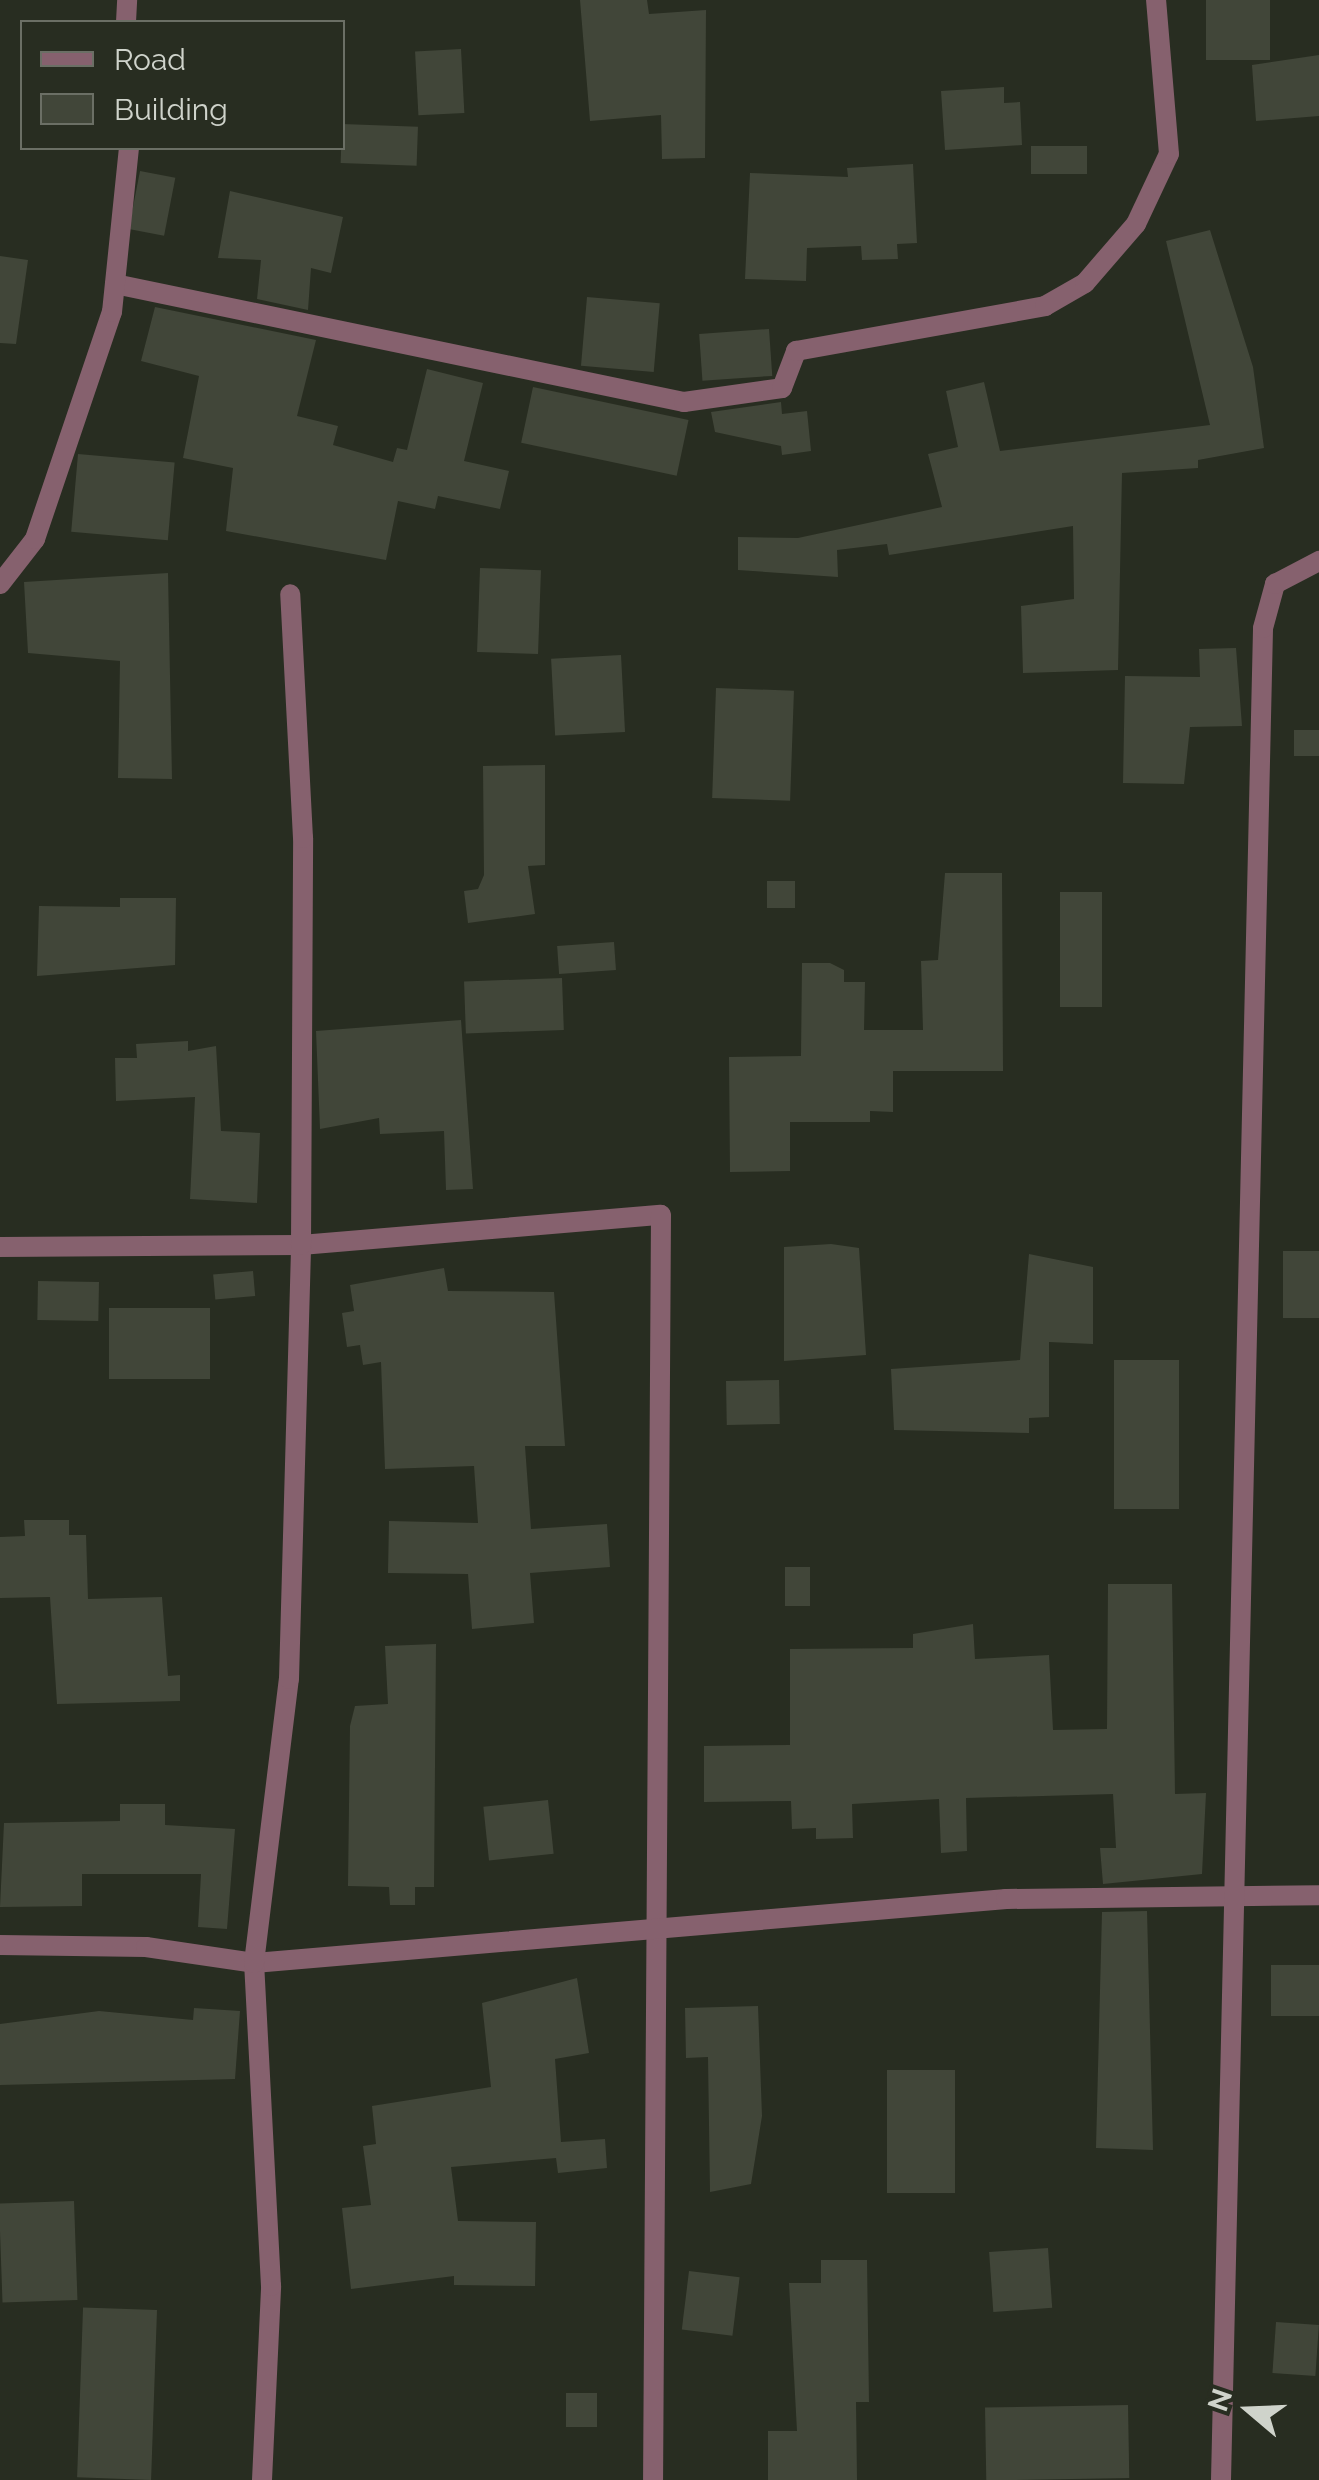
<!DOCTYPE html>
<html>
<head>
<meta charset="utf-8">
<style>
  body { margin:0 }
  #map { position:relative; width:1319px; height:2480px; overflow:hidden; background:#282d21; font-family:Raleway,sans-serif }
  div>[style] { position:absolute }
  .building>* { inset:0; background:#414639; transform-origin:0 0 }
  .minor>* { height:20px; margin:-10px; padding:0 10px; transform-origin:10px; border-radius:10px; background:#86616e }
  span { translate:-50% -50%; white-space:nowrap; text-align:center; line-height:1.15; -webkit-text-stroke:8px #282d21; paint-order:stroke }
  .legend { position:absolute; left:20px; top:20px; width:325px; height:130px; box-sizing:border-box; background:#282d21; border:2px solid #6b6f65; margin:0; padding:12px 18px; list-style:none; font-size:30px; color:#cfd3cb }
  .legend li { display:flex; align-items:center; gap:20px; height:50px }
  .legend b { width:50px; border:2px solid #6b6f65 }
  .north { position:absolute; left:1199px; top:2360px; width:100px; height:100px; -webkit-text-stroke:8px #282d21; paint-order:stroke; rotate:289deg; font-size:28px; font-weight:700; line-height:40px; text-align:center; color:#cfd3cb }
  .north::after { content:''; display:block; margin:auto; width:35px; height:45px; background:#cfd3cb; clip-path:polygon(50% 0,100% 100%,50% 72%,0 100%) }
</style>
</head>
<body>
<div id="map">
  <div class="building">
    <i style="clip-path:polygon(580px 0,647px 0,649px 14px,706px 10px,705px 158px,662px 159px,661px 115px,590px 121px)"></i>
    <i style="left:1206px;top:0;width:64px;height:60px"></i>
    <i style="left:461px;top:49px;width:64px;height:46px;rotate:87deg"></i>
    <i style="clip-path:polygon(1319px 55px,1319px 116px,1256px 121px,1252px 65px)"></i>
    <i style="clip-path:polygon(1004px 87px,1004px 103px,1020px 102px,1022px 145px,945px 150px,941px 91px)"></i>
    <i style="left:342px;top:124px;width:76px;height:39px;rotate:2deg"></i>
    <i style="left:1031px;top:146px;width:56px;height:28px"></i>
    <i style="clip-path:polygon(913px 164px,917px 243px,897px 244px,898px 259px,862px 260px,861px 246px,807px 248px,806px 281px,745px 279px,750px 173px,848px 177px,847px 168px)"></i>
    <i style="left:140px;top:171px;width:36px;height:59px;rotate:11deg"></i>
    <i style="clip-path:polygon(230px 191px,343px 217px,331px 273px,311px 268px,308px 310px,257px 299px,261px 260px,218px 258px)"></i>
    <i style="clip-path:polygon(1210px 230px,1253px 367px,1264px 448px,1198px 460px,1198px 468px,1122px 473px,1118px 670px,1023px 673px,1021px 606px,1074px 599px,1073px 526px,889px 555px,887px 544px,837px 550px,838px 577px,738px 570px,738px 537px,798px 538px,942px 507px,928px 454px,958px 447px,946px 391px,984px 382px,1000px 451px,1210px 425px,1166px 241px)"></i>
    <i style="clip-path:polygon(0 256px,28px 260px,16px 344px,0 343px)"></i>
    <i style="left:587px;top:297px;width:73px;height:69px;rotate:5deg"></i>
    <i style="clip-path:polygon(155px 307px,316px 340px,297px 416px,338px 426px,333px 445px,393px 462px,397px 448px,407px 450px,427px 369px,483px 383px,464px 461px,509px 471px,500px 509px,438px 496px,435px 509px,398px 501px,386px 560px,226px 531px,233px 468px,183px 458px,199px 376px,141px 361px)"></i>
    <i style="left:769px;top:329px;width:47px;height:70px;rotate:86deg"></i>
    <i style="left:533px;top:387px;width:159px;height:57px;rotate:12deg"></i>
    <i style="clip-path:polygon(781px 402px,782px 414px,807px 411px,811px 451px,782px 455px,781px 446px,715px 432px,711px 412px)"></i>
    <i style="left:78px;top:454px;width:97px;height:78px;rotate:5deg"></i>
    <i style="left:480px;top:568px;width:61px;height:84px;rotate:2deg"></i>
    <i style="clip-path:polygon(168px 573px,172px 779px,118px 778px,120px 661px,28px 653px,24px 582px)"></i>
    <i style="clip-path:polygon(1236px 648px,1242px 726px,1190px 727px,1184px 784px,1123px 783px,1125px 676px,1200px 677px,1199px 649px)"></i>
    <i style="left:621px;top:655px;width:77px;height:70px;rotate:87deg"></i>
    <i style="left:716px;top:688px;width:78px;height:110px;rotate:2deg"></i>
    <i style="left:1294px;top:730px;width:25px;height:26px"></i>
    <i style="clip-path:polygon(545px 765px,545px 865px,528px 866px,535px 914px,468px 923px,464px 891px,478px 889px,484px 875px,483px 766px)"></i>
    <i style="clip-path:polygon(945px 873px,1002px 873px,1003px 1071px,893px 1071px,893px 1112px,870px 1111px,870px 1122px,790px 1122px,790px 1171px,730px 1172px,729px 1057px,801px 1056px,802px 963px,830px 963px,844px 970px,844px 982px,865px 982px,864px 1030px,923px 1030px,921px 961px,938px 960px)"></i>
    <i style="left:795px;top:881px;width:27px;height:28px;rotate:90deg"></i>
    <i style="left:1060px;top:892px;width:42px;height:115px"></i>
    <i style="clip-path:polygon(120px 898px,176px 898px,175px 965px,37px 976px,39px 906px,120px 907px)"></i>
    <i style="left:614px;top:942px;width:28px;height:57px;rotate:86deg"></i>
    <i style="left:562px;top:978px;width:52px;height:98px;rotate:88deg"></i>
    <i style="clip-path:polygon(461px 1020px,473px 1189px,446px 1190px,444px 1131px,380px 1134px,379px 1118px,320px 1129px,316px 1031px)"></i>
    <i style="clip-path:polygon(188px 1041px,188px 1051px,216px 1046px,221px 1131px,260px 1133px,257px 1203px,190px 1199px,195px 1097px,116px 1101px,115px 1058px,137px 1058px,136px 1044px)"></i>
    <i style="clip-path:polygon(831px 1244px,859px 1248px,866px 1355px,784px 1361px,784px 1247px)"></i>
    <i style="left:1319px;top:1251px;width:67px;height:36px;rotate:90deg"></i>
    <i style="clip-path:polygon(1029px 1254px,1093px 1267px,1093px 1344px,1049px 1342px,1049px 1417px,1029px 1418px,1029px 1433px,894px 1430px,891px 1369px,1020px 1360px)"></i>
    <i style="clip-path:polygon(444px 1268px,448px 1291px,554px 1292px,565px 1446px,525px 1446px,531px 1529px,607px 1524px,610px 1567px,530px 1573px,534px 1623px,472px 1629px,468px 1574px,388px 1573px,389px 1521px,478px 1523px,474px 1466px,385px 1469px,381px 1362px,363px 1365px,360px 1345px,347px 1347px,342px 1313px,354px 1311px,350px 1285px)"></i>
    <i style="left:253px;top:1271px;width:25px;height:40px;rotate:85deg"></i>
    <i style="left:38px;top:1281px;width:61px;height:39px;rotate:1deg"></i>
    <i style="left:109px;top:1308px;width:101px;height:71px"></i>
    <i style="left:1114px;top:1360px;width:65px;height:149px"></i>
    <i style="left:779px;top:1380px;width:44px;height:53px;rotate:89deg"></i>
    <i style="clip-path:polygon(24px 1520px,69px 1520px,69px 1535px,86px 1535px,88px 1599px,162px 1597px,168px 1676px,180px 1675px,180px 1701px,57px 1704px,50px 1597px,0 1598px,0 1537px,25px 1536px)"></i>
    <i style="left:785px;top:1567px;width:25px;height:39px"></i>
    <i style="clip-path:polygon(1108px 1584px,1172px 1584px,1175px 1794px,1206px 1793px,1202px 1874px,1103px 1884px,1100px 1848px,1116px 1848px,1113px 1794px,966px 1798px,967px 1851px,941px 1853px,939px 1799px,852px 1804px,853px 1838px,816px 1839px,816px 1828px,792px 1829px,791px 1801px,704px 1802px,704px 1746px,790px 1745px,790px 1649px,913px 1648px,913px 1634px,973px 1624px,975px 1659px,1049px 1655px,1053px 1730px,1107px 1729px)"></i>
    <i style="clip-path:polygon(436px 1644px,434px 1887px,415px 1887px,415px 1905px,390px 1905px,389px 1887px,348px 1886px,350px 1726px,355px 1706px,388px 1704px,385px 1646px)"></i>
    <i style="left:548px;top:1800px;width:54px;height:65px;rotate:84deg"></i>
    <i style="clip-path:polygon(120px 1804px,165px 1804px,165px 1825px,235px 1829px,227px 1929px,198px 1927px,201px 1874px,82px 1874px,82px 1906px,0 1907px,4px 1823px,120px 1821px)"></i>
    <i style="clip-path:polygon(1147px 1911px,1153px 2150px,1096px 2148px,1102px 1912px)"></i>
    <i style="left:1319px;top:1965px;width:51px;height:48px;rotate:90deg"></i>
    <i style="clip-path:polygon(577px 1978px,589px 2053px,555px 2059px,561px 2142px,605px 2139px,607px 2168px,558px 2173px,556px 2158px,451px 2167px,458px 2221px,536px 2222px,535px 2286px,454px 2285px,454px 2276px,351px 2289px,342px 2208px,371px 2205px,363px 2146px,376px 2144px,372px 2106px,491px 2087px,482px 2003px)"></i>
    <i style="clip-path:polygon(758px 2006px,762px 2116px,751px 2184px,710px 2192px,708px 2057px,686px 2058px,685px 2008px)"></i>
    <i style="clip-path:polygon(194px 2008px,240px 2011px,235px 2079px,0 2085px,0 2024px,99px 2011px,193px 2020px)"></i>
    <i style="left:955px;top:2070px;width:123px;height:68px;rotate:90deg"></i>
    <i style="left:74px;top:2201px;width:99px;height:75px;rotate:88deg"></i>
    <i style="left:1048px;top:2248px;width:60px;height:59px;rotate:86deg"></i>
    <i style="clip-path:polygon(821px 2260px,867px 2260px,869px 2402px,856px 2402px,857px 2480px,768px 2480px,768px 2431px,797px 2431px,789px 2283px,821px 2283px)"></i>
    <i style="left:689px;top:2271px;width:51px;height:59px;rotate:7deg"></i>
    <i style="left:157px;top:2310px;width:170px;height:74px;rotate:92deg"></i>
    <i style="left:1276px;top:2322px;width:43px;height:51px;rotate:4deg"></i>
    <i style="left:566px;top:2393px;width:31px;height:34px"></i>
    <i style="left:1128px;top:2405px;width:73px;height:143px;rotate:89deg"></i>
  </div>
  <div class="minor">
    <i style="left:126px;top:22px;width:22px;rotate:-87deg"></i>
    <i style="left:115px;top:284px;width:581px;rotate:11.72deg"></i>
    <i style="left:684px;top:402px;width:99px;rotate:-8.1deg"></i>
    <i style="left:782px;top:388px;width:40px;rotate:-69deg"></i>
    <i style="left:796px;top:351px;width:253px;rotate:-10.2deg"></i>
    <i style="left:1045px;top:306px;width:46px;rotate:-29.9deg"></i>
    <i style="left:1085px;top:283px;width:78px;rotate:-49.2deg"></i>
    <i style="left:1136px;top:224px;width:77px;rotate:-64.8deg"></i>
    <i style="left:1169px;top:154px;width:155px;rotate:-94.8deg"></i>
    <i style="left:0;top:584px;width:57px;rotate:-52.1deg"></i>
    <i style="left:35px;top:539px;width:240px;rotate:-71.3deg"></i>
    <i style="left:112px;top:312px;width:165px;rotate:-84.1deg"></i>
    <i style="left:0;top:1247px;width:301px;rotate:-0.4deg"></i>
    <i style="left:301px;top:1245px;width:361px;rotate:-4.8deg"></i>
    <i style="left:661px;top:1215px;width:1265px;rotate:90.36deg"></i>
    <i style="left:0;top:1945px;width:146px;rotate:0.8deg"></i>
    <i style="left:146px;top:1947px;width:109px;rotate:8.4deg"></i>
    <i style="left:254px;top:1963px;width:755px;rotate:-4.86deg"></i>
    <i style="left:1006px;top:1899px;width:313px;rotate:-0.7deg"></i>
    <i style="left:262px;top:2480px;width:194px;rotate:-87.3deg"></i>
    <i style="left:271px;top:2286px;width:323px;rotate:-93deg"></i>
    <i style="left:254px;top:1963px;width:286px;rotate:-83deg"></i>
    <i style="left:289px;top:1679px;width:434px;rotate:-88.4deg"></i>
    <i style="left:301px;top:1245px;width:407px;rotate:-89.7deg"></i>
    <i style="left:303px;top:838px;width:244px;rotate:-93deg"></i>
    <i style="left:1221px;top:2480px;width:1852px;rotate:-88.7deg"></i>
    <i style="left:1263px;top:628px;width:46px;rotate:-74.7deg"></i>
    <i style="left:1275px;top:584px;width:50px;rotate:-27.6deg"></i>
  </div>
  <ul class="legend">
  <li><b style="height:12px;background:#86616e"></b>Road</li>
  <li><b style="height:28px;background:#414639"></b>Building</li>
  </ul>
  <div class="north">N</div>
</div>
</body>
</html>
